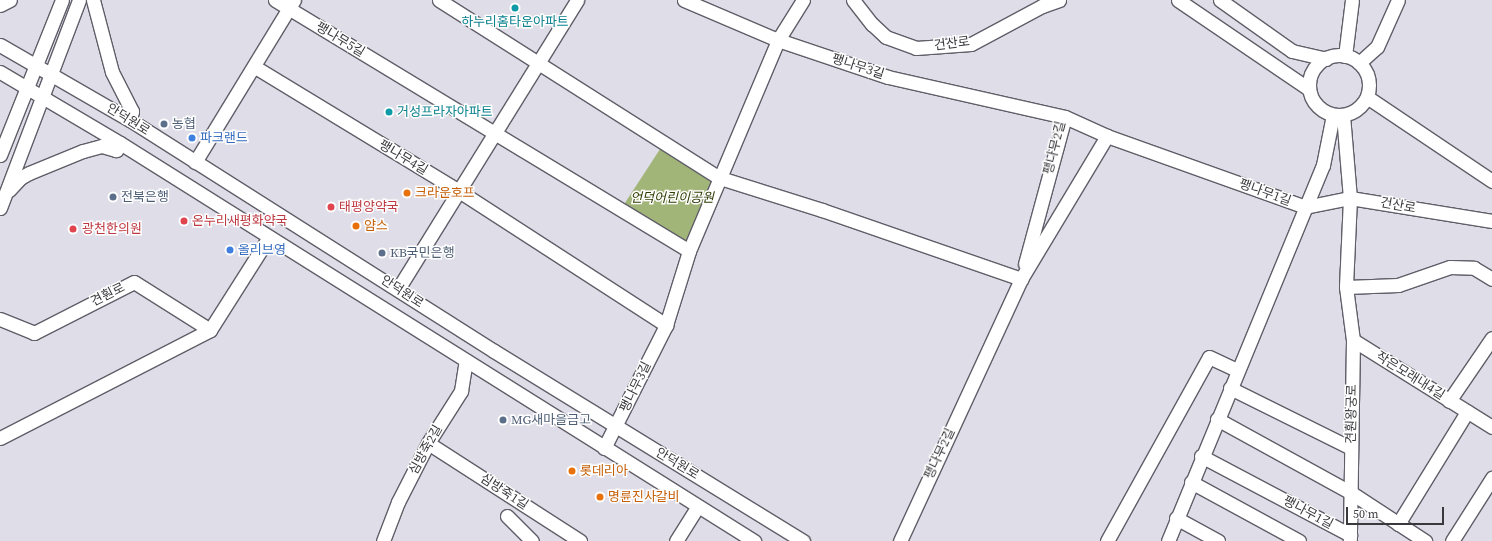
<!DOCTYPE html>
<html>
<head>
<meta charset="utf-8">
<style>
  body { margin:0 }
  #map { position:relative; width:1492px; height:541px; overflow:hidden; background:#dfdde8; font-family:"Source Serif 4","Noto Sans KR",serif }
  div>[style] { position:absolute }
  .green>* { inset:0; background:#a2b579 }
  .roads { filter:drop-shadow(1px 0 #605e68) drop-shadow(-1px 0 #605e68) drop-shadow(0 1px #605e68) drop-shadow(0 -1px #605e68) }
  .minor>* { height:13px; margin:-6.5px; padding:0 6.5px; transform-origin:6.5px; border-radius:6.5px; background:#fff }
  .minor>.ring { margin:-6.5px; padding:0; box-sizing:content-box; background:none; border:13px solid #fff; border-radius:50% }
  .dots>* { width:11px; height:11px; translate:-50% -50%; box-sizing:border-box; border:2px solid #fff; border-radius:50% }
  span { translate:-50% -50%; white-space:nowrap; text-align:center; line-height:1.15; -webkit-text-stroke:3px #fff; paint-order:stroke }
  .culture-label { font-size:13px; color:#0d838f }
  .left { translate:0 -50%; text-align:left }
  .street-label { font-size:13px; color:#39383c }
  .service-label { font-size:13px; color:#4e5e75 }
  .shop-label { font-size:13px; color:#366cbe }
  .food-label { font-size:13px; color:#c56008 }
  .park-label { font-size:13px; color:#2e3b03; font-style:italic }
  .health-label { font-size:13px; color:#be3a42 }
  .scale { position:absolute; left:1346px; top:507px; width:98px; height:18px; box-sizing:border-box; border:2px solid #39383c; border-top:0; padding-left:5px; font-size:12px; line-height:14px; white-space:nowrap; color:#39383c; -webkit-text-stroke:3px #fff; paint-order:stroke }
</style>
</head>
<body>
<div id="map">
  <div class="green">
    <i style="clip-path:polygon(664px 143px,719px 181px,689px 251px,621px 209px)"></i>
  </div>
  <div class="roads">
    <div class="minor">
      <i style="left:93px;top:0;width:74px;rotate:75.2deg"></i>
      <i style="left:112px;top:72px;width:44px;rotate:62.9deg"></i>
      <i style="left:132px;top:111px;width:9px;rotate:103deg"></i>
      <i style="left:275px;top:0;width:484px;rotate:31.2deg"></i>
      <i style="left:439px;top:0;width:333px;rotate:32.4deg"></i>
      <i style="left:720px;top:178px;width:107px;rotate:17.4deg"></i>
      <i style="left:822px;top:210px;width:211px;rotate:19.1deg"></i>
      <i style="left:684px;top:0;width:102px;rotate:23.1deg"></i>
      <i style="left:778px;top:40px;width:116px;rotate:18.6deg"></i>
      <i style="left:888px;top:77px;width:181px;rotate:12.7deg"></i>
      <i style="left:1065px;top:117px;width:46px;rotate:24.3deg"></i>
      <i style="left:1107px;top:136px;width:210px;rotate:19.7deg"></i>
      <i style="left:853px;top:0;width:31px;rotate:52deg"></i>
      <i style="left:872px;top:24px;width:19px;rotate:43deg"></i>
      <i style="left:886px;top:37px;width:32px;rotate:20deg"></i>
      <i style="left:916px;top:48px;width:55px;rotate:-4.2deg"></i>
      <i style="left:971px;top:44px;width:81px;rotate:-28.2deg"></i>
      <i style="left:1042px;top:6px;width:18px;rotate:-19deg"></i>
      <i style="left:1178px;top:0;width:158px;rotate:34.2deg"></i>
      <i style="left:1220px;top:0;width:88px;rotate:35.3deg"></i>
      <i style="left:1292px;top:51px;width:35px;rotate:13deg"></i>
      <i style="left:0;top:5px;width:11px;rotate:-27deg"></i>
      <i style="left:0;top:45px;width:150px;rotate:30deg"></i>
      <i style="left:130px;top:120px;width:431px;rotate:32.4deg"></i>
      <i style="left:494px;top:351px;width:363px;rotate:31.6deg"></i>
      <i class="ring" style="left:1309px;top:55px;width:47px;height:47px"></i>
      <i style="left:1345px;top:56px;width:56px;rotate:-82.9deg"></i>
      <i style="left:1359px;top:63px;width:24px;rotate:-42deg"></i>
      <i style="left:1377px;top:47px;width:51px;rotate:-65.9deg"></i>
      <i style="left:255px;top:67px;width:239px;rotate:31.3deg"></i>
      <i style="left:459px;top:191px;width:247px;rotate:32.9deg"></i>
      <i style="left:0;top:72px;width:139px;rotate:30.6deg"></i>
      <i style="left:120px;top:143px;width:749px;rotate:32.12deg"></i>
      <i style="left:1367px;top:97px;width:151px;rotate:33.9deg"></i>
      <i style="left:1343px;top:115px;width:83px;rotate:85.2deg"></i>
      <i style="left:1350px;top:198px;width:89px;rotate:92.6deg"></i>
      <i style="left:1346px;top:287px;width:53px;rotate:82.5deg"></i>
      <i style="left:1353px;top:340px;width:201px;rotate:90.9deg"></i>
      <i style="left:0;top:155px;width:167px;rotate:-68.2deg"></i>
      <i style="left:195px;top:162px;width:190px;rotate:-58.6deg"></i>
      <i style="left:9px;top:190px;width:16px;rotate:-47deg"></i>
      <i style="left:20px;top:178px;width:10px;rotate:-29deg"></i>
      <i style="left:29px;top:173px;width:58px;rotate:-22.2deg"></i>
      <i style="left:83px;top:151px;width:20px;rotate:-15deg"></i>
      <i style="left:102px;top:146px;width:15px;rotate:16deg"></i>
      <i style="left:116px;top:150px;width:8px;rotate:-60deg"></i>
      <i style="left:1305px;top:207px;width:46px;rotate:-11.3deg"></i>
      <i style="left:1350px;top:198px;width:144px;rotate:9.2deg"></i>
      <i style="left:0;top:208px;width:222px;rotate:-69.2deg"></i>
      <i style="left:1025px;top:264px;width:152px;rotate:-74.8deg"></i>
      <i style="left:1346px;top:287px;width:52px;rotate:-2.2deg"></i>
      <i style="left:1398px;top:285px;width:55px;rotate:-19.1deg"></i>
      <i style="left:1450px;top:267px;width:24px;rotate:2deg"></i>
      <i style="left:1474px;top:268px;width:21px;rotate:31deg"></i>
      <i style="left:398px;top:289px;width:340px;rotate:-58.2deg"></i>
      <i style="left:0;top:319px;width:37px;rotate:22deg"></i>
      <i style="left:34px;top:333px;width:112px;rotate:-27deg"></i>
      <i style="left:134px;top:282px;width:90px;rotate:32.3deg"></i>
      <i style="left:1353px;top:340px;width:164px;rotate:32deg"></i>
      <i style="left:1230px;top:388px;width:135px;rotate:26.4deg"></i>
      <i style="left:1449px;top:401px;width:76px;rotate:-55.7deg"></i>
      <i style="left:1217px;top:419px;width:152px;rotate:28.8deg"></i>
      <i style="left:1350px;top:492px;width:90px;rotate:33.2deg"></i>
      <i style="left:0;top:438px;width:236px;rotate:-27.2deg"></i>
      <i style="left:210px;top:330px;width:110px;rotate:-57.6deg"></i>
      <i style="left:428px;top:443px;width:181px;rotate:32.8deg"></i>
      <i style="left:604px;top:448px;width:138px;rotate:-63.2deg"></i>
      <i style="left:666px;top:325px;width:77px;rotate:-72.7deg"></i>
      <i style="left:689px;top:251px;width:229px;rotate:-67.1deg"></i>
      <i style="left:778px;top:40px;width:47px;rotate:-58deg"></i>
      <i style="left:1201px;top:456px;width:169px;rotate:27.9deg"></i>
      <i style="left:1191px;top:482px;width:123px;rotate:28.6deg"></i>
      <i style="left:507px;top:516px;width:35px;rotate:45deg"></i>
      <i style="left:1176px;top:518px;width:48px;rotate:28.7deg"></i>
      <i style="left:1398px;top:524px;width:132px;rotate:-58.4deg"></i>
      <i style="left:383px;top:541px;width:42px;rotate:-69deg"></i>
      <i style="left:398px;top:502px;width:66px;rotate:-63deg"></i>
      <i style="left:428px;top:443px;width:62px;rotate:-57.6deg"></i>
      <i style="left:461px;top:391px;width:31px;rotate:-81deg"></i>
      <i style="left:676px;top:541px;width:41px;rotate:-57.8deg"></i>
      <i style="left:900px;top:541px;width:289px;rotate:-65.2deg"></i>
      <i style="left:1021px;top:279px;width:167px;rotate:-59deg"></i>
      <i style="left:1107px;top:541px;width:210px;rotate:-61deg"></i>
      <i style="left:1209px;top:357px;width:31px;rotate:25deg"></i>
      <i style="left:1168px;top:541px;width:407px;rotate:-67.6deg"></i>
      <i style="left:1323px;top:165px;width:51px;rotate:-78.7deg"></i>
      <i style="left:1452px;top:541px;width:75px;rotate:-57.6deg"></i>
    </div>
  </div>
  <div class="dots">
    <i style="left:515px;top:8px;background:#0f9aa8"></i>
    <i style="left:389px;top:112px;background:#0f9aa8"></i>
    <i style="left:164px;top:124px;background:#5c6f8a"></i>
    <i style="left:192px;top:138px;background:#3f7fe0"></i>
    <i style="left:407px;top:193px;background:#e8710a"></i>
    <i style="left:113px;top:197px;background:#5c6f8a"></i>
    <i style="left:331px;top:207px;background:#e0444e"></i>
    <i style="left:184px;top:221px;background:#e0444e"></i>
    <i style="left:356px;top:226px;background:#e8710a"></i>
    <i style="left:73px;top:229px;background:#e0444e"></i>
    <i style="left:230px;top:250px;background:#3f7fe0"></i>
    <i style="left:382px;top:253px;background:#5c6f8a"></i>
    <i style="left:503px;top:420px;background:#5c6f8a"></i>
    <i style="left:572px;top:471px;background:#e8710a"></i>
    <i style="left:600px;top:497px;background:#e8710a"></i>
  </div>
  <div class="culture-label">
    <span style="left:515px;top:22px">하누리홈타운아파트</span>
    <span class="left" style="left:397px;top:112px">거성프라자아파트</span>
  </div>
  <div class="street-label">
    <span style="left:340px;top:40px;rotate:31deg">팽나무5길</span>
    <span style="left:952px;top:44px;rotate:-7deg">건산로</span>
    <span style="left:858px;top:67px;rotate:18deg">팽나무3길</span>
    <span style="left:128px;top:120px;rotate:32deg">안덕원로</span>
    <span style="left:1055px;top:148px;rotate:-76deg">팽나무2길</span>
    <span style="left:403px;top:158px;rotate:31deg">팽나무4길</span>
    <span style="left:1265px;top:193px;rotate:20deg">팽나무1길</span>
    <span style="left:1398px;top:206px;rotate:10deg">건산로</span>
    <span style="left:402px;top:292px;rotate:33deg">안덕원로</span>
    <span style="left:108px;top:295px;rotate:-27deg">견훤로</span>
    <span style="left:1410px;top:376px;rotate:32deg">작은모래내4길</span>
    <span style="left:636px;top:387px;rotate:-64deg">팽나무3길</span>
    <span style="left:1352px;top:414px;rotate:-89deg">견훤왕궁로</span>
    <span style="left:426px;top:450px;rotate:-61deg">심방죽2길</span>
    <span style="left:940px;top:454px;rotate:-65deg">팽나무2길</span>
    <span style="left:677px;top:464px;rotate:31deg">안덕원로</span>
    <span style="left:504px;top:492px;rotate:33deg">심방죽1길</span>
    <span style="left:1308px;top:513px;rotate:28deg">팽나무1길</span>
  </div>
  <div class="service-label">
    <span class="left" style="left:172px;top:124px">농협</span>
    <span class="left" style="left:121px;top:197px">전북은행</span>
    <span class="left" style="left:390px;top:253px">KB국민은행</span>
    <span class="left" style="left:511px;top:420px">MG새마을금고</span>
  </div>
  <div class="shop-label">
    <span class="left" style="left:200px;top:138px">파크랜드</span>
    <span class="left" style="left:238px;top:250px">올리브영</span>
  </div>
  <div class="food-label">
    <span class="left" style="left:415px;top:193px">크라운호프</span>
    <span class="left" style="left:364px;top:226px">얌스</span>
    <span class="left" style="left:580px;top:471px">롯데리아</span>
    <span class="left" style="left:608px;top:497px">명륜진사갈비</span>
  </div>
  <div class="park-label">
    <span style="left:672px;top:198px">언덕어린이공원</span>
  </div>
  <div class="health-label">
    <span class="left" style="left:339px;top:207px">태평양약국</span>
    <span class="left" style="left:192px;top:221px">온누리새평화약국</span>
    <span class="left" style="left:82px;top:229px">광천한의원</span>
  </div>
  <div class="scale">50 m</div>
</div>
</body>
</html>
